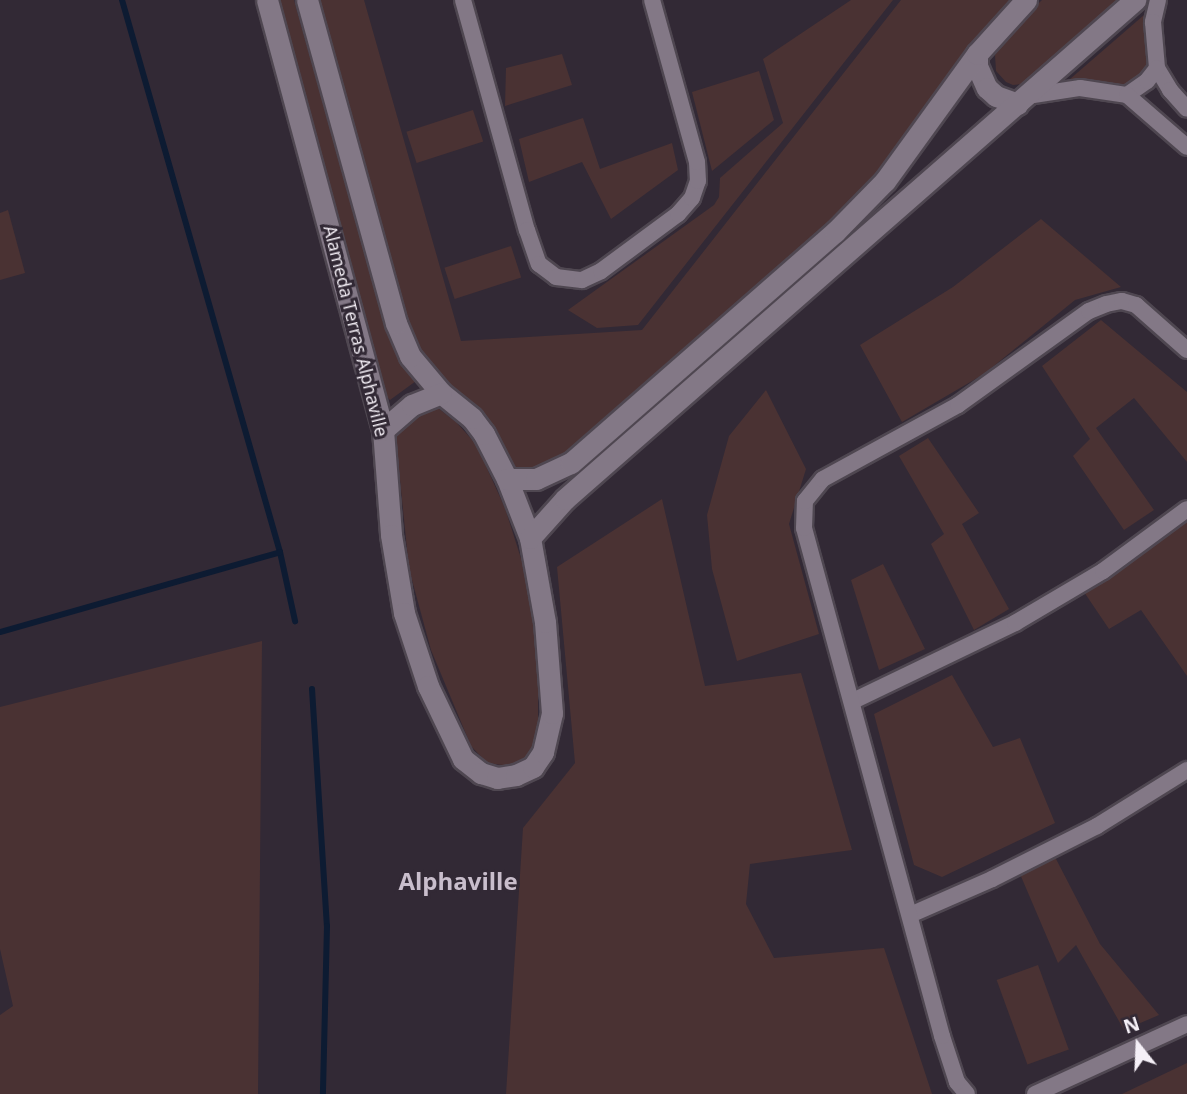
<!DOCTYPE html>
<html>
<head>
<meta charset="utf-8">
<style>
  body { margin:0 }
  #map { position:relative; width:1187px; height:1094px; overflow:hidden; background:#322935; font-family:"Open Sans",sans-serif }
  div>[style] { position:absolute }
  .green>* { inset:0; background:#4a3233; transform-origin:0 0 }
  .stream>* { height:6px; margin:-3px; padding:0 3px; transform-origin:3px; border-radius:3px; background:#0d1b32 }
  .roads { filter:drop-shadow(2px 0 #4f4751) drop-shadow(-2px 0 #4f4751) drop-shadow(0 2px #4f4751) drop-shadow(0 -2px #4f4751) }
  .street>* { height:16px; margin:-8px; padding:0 8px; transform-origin:8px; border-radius:8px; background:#837886 }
  .secondary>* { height:21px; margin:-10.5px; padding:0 10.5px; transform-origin:10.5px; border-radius:10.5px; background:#837886 }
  span { translate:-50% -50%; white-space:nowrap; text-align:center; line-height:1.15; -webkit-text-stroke:6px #322935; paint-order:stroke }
  .street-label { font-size:18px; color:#f5f0f7 }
  .district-label { font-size:24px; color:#c9becc; font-weight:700 }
  .north { position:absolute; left:1103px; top:1010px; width:70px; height:70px; -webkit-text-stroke:5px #322935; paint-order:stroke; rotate:342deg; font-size:19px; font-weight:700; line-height:28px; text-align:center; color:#f5f0f7 }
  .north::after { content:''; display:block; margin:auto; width:24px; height:32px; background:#f5f0f7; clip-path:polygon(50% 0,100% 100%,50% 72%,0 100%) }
</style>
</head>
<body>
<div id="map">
  <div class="green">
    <i style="clip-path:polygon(274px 0,294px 0,380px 306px,394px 346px,416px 381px,390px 400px,384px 394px)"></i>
    <i style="clip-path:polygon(311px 0,364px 0,461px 341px,642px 330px,901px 0,1026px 0,885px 181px,571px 463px,507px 479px,410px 356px)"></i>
    <i style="clip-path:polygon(851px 0,893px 0,638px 325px,597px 328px,568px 310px,714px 205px,719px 197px,720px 178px,783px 123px,763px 59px)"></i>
    <i style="clip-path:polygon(1042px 0,1124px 0,1029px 83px,1013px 85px,1006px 82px,996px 71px,995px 55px,1016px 25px)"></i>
    <i style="clip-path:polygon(1144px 15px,1148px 63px,1140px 77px,1133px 82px,1117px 86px,1070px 79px)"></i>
    <i style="clip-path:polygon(562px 54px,572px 85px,505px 106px,506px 68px)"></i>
    <i style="clip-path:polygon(759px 71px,774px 120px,712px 171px,692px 92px)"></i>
    <i style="left:473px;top:110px;width:33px;height:70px;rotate:72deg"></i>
    <i style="clip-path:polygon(583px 118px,600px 169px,672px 143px,678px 170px,611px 219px,582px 162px,529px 182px,519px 139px)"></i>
    <i style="clip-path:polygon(8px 210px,25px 273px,0 280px,0 213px)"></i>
    <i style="clip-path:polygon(1041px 219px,1121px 287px,1075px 300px,984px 374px,902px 422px,860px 345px,953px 287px)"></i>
    <i style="left:511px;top:246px;width:33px;height:70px;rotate:72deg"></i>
    <i style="clip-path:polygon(1101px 320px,1187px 392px,1187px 462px,1134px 398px,1096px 428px,1154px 510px,1124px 530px,1073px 456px,1090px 439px,1042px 366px)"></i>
    <i style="clip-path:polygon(766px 390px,806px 469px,789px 524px,819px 634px,737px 661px,712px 569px,707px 515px,729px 436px)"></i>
    <i style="clip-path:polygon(438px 408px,456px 422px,476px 444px,505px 508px,525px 571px,538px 642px,538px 732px,529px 755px,510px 766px,487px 763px,471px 746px,431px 650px,409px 569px,395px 430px,402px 421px,427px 409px)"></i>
    <i style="clip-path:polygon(928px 438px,979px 513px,962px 524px,1009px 609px,974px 630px,931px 544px,944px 534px,899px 456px)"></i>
    <i style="clip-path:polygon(662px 499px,705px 686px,801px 673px,852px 850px,750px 864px,746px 904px,774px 958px,884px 948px,932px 1094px,506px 1094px,523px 828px,575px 763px,557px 567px)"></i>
    <i style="clip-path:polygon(1187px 519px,1187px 676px,1141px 610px,1109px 629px,1084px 592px)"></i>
    <i style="clip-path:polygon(883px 564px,925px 649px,879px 670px,851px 580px)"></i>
    <i style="clip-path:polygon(262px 641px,258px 1094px,0 1094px,0 1015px,13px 1006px,0 949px,0 707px)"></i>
    <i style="clip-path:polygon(952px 675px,993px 747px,1020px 738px,1055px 823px,942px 877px,914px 865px,874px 714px)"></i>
    <i style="clip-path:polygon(1055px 857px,1100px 944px,1159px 1015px,1124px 1030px,1076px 945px,1058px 963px,1020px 874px)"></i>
    <i style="left:1038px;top:965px;width:90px;height:44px;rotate:70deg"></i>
    <i style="clip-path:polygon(1187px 1063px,1187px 1094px,1122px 1094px)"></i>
  </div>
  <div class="stream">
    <i style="left:122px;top:0;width:574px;rotate:74.03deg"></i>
    <i style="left:280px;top:552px;width:71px;rotate:77.7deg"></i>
    <i style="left:0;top:632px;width:291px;rotate:-15.9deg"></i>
    <i style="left:312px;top:689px;width:237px;rotate:86.4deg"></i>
    <i style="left:327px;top:926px;width:168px;rotate:91.4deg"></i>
  </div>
  <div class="roads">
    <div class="street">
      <i style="left:463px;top:0;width:239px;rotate:74.5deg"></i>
      <i style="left:527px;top:230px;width:36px;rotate:71deg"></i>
      <i style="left:539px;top:264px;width:21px;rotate:37deg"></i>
      <i style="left:556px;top:277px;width:26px;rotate:7deg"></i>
      <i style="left:582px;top:280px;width:21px;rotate:-25deg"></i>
      <i style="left:601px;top:271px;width:96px;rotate:-36.5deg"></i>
      <i style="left:678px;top:214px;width:21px;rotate:-49deg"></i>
      <i style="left:692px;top:198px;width:18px;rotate:-71deg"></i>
      <i style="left:698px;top:181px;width:19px;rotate:-93deg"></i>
      <i style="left:697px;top:162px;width:168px;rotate:-105.5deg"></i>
      <i style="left:1158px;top:0;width:23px;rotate:103deg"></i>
      <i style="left:1153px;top:22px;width:46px;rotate:85deg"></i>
      <i style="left:1157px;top:68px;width:26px;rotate:59deg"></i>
      <i style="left:1170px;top:90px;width:25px;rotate:48deg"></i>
      <i style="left:1127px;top:95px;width:24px;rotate:-35deg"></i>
      <i style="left:1147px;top:81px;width:16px;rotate:-52deg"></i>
      <i style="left:1027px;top:96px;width:54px;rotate:-8.6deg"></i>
      <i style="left:1080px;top:88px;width:48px;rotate:8.5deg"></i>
      <i style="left:1127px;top:95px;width:79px;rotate:40.9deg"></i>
      <i style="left:853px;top:701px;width:180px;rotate:-25.7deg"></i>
      <i style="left:1015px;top:623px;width:102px;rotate:-30.6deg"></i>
      <i style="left:1103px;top:571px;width:104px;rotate:-36.4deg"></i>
      <i style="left:910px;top:915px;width:90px;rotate:-23.7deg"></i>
      <i style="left:992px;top:879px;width:118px;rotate:-26.8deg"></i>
      <i style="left:1097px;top:826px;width:106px;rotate:-31.9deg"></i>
      <i style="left:967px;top:1094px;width:16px;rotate:-130deg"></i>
      <i style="left:957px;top:1082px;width:48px;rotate:-108.1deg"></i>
      <i style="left:942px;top:1036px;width:526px;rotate:-105.2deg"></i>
      <i style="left:804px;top:528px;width:27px;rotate:-88deg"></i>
      <i style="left:805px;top:501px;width:28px;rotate:-51deg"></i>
      <i style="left:823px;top:479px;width:154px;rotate:-28.7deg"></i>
      <i style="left:958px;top:405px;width:161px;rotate:-35.7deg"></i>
      <i style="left:1089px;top:311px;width:18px;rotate:-22deg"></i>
      <i style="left:1106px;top:304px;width:16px;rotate:-11deg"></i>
      <i style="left:1122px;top:301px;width:15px;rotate:16deg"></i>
      <i style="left:1136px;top:305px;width:68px;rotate:41.4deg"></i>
      <i style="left:1035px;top:1094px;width:167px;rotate:-24.7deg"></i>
    </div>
    <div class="secondary">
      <i style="left:267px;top:0;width:445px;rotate:74.9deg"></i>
      <i style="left:383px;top:430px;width:105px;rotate:85.6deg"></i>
      <i style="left:391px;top:535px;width:79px;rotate:80.5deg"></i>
      <i style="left:404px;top:613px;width:77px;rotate:71.8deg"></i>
      <i style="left:428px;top:686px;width:81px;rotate:64.4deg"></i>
      <i style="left:463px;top:759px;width:23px;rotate:38deg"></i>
      <i style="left:481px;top:773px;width:17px;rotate:17deg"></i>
      <i style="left:497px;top:778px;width:19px;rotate:-9deg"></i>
      <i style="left:516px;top:775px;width:19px;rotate:-25deg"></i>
      <i style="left:533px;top:767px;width:18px;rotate:-56deg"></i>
      <i style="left:543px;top:752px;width:40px;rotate:-77deg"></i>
      <i style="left:552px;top:713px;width:91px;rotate:-94.4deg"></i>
      <i style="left:545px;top:622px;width:85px;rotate:-100.1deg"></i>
      <i style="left:530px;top:538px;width:63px;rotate:-111.3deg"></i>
      <i style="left:507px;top:479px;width:51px;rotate:-117.1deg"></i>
      <i style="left:484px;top:434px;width:20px;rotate:-127deg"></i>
      <i style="left:472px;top:418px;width:40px;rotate:-141deg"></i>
      <i style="left:441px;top:393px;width:48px;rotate:-130deg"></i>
      <i style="left:410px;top:356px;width:36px;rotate:-113deg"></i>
      <i style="left:396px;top:323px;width:335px;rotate:-105.4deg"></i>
      <i style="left:977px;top:54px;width:12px;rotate:90deg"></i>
      <i style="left:977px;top:66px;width:24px;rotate:66deg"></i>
      <i style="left:987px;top:88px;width:12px;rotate:42deg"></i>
      <i style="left:996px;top:96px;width:23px;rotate:20deg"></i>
      <i style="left:383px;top:430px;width:38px;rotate:-41deg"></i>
      <i style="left:412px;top:405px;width:31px;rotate:-22deg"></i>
      <i style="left:507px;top:479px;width:29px"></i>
      <i style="left:536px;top:479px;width:38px;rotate:-25deg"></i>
      <i style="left:571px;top:463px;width:351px;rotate:-41.2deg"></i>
      <i style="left:835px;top:232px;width:71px;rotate:-45.6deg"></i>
      <i style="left:885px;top:181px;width:157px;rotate:-54.1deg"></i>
      <i style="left:977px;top:54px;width:73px;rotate:-47.8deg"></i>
      <i style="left:530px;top:538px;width:52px;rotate:-48.1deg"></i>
      <i style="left:565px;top:499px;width:758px;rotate:-41.2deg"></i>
    </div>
  </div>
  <div class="street-label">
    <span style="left:356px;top:331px;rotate:76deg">Alameda Terras Alphaville</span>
  </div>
  <div class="district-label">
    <span style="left:458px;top:881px">Alphaville</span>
  </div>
  <div class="north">N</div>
</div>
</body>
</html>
